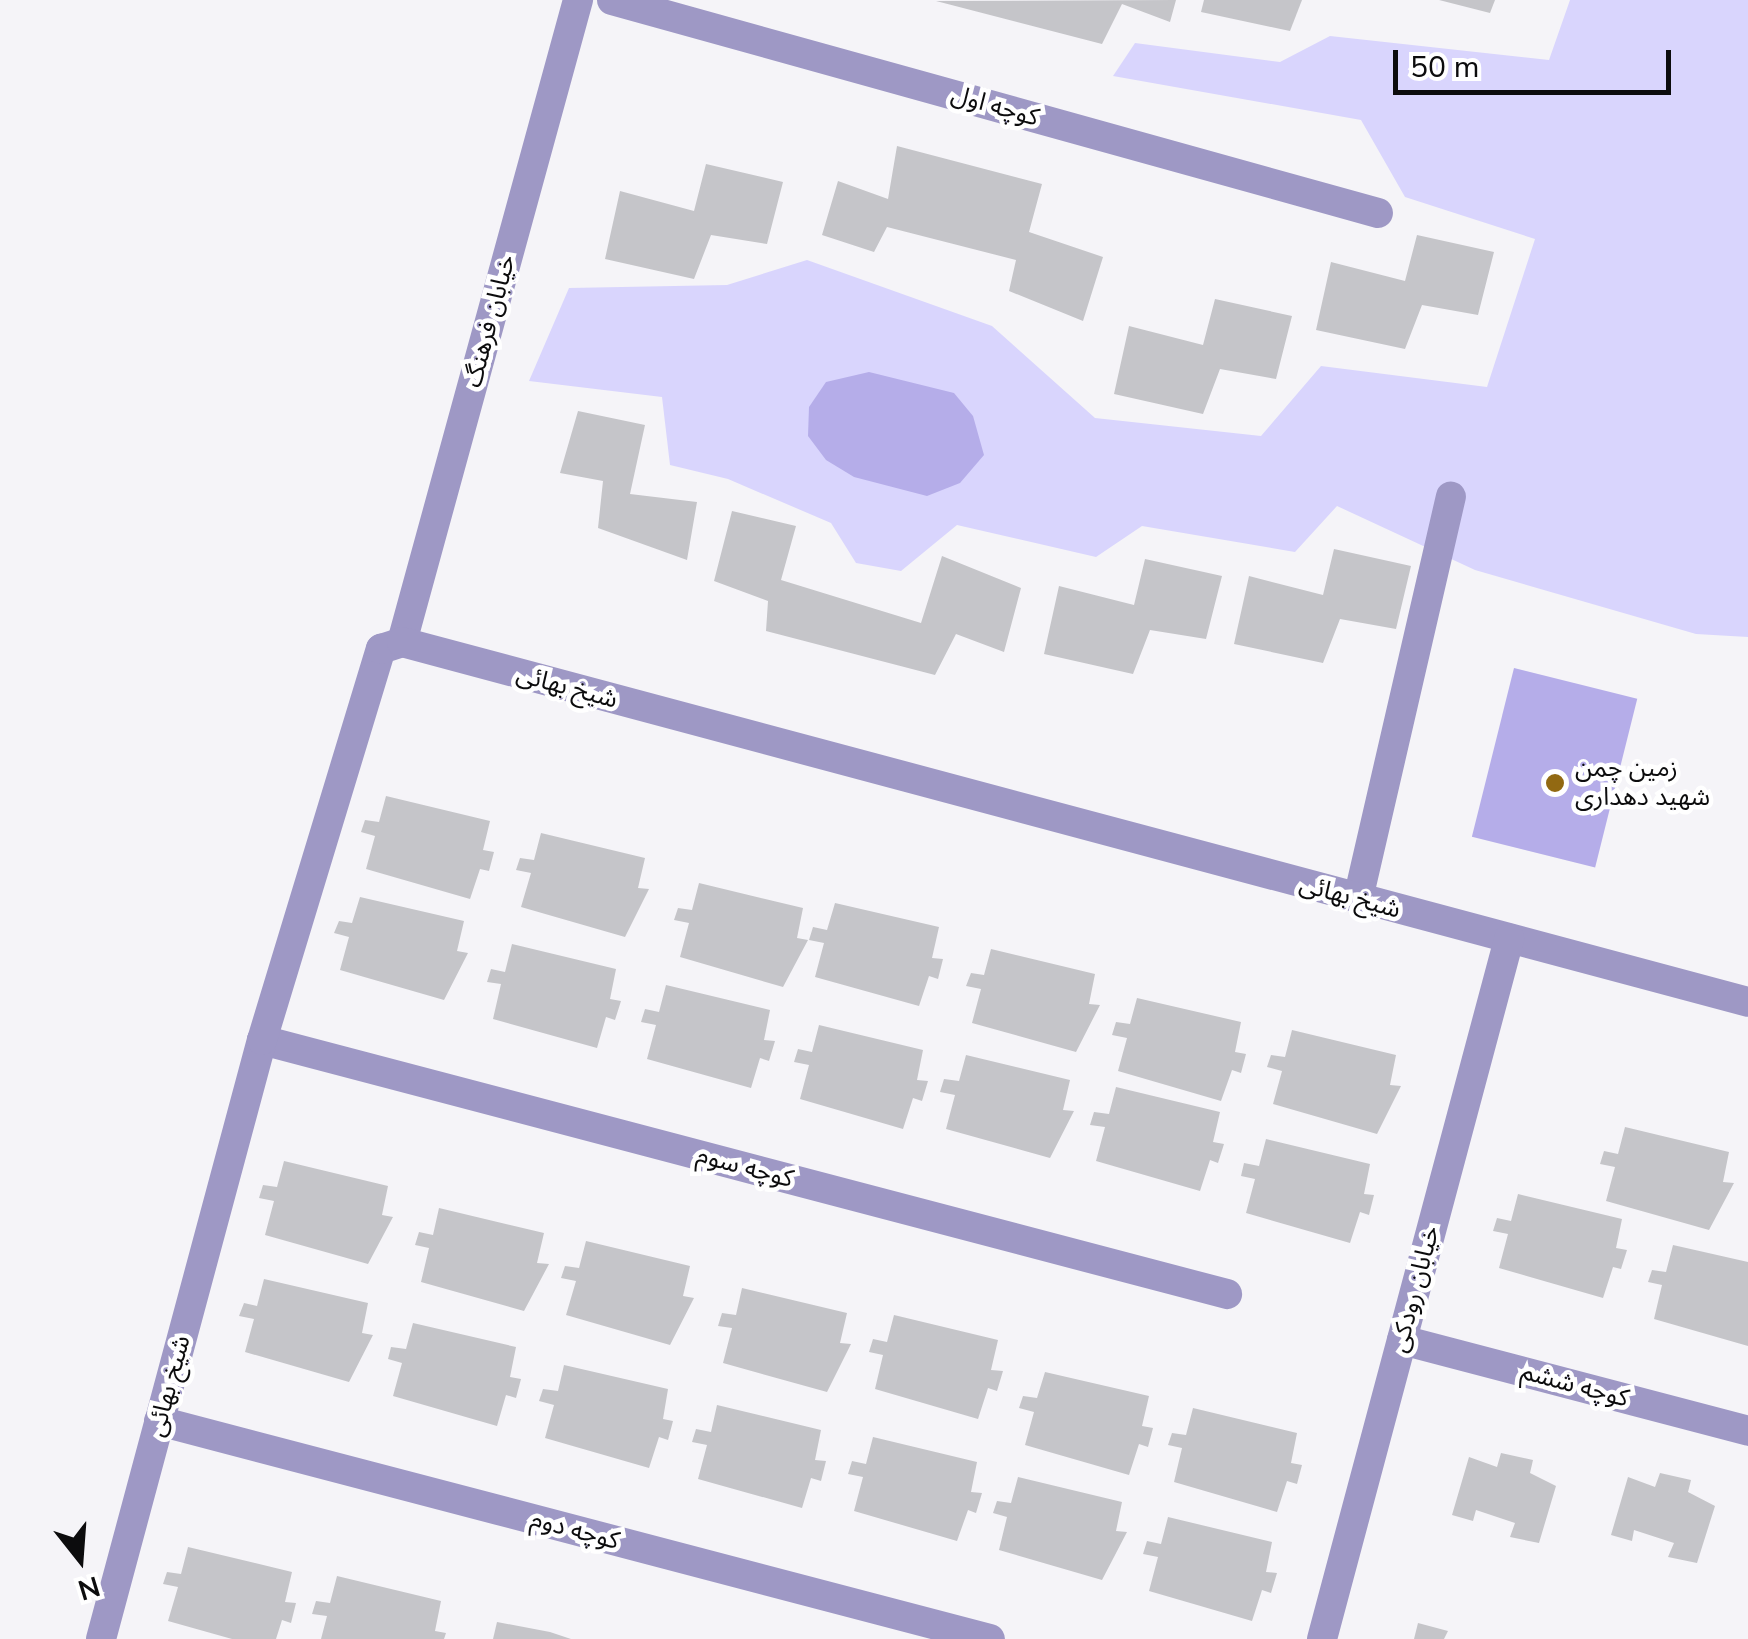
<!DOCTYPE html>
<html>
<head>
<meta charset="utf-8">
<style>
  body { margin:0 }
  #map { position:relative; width:1748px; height:1639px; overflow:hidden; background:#f5f4f8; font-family:"Nunito Sans","Noto Sans Arabic",sans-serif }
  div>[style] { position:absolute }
  .green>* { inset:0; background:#d9d5fd }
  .water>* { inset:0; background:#b5ade9; transform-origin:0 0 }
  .building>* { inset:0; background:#c5c5c9 }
  .minor>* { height:30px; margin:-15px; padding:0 15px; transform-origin:15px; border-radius:15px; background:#9e98c5 }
  .dots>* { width:28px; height:28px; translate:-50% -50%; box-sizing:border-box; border:5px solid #fff; border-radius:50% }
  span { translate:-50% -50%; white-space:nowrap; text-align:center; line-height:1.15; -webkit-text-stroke:9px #fff; paint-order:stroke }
  .street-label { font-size:25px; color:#0c0c0d }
  .poi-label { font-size:25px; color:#0c0c0d }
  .left { translate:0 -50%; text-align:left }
  .north { position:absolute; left:30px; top:1509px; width:100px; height:100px; -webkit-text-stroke:8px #fff; paint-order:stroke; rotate:163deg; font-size:28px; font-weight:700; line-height:40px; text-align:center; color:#0c0c0d }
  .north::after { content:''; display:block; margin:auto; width:35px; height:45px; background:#0c0c0d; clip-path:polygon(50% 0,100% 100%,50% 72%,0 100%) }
  .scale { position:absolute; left:1393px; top:50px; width:278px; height:45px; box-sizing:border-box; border:5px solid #0c0c0d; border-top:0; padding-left:12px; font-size:30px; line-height:35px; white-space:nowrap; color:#0c0c0d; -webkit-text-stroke:8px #fff; paint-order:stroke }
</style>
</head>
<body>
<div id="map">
  <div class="green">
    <i style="clip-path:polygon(1570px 0,1748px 0,1748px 637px,1696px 634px,1475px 570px,1337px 506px,1295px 552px,1142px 526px,1096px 557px,957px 525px,901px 571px,856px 563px,831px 523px,728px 479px,670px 465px,662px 397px,529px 381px,569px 288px,727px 285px,807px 260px,992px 326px,1095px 418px,1261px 436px,1321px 366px,1487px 387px,1535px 239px,1405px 197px,1361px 120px,1113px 76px,1135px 43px,1280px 62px,1330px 36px,1549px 60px)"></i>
  </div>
  <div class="water">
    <i style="clip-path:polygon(869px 372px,954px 393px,973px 416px,984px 455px,960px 483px,927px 496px,854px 477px,826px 460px,808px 436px,809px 407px,826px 382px)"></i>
    <i style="left:1514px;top:668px;width:127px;height:174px;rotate:14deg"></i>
  </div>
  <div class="building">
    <i style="clip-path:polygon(1176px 0,1170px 22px,1122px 4px,1102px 44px,936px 1px)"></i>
    <i style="clip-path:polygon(1204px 0,1302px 0,1290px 31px,1201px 12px)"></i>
    <i style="clip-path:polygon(1439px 0,1495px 0,1490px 13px)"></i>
    <i style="clip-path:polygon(897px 146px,1042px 184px,1029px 232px,1103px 257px,1083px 321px,1009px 291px,1016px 260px,887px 227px,874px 252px,822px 235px,838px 181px,888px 199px)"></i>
    <i style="clip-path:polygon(706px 164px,783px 182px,767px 244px,711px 235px,694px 279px,605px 259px,620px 191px,694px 211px)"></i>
    <i style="clip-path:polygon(1417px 235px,1494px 252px,1478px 315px,1422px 305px,1405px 349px,1316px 330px,1331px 262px,1405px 281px)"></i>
    <i style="clip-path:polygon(1215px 299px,1292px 316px,1276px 379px,1220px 369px,1203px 414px,1114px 394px,1129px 326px,1203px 345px)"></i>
    <i style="clip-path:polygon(578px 411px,645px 425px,630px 494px,697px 502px,687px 560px,598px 528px,603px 481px,560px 473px)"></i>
    <i style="clip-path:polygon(732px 511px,796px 526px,781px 580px,921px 623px,942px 556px,1021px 588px,1004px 652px,956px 634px,935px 675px,766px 631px,768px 601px,714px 581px)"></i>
    <i style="clip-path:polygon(1334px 549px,1411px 566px,1396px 629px,1340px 619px,1323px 663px,1234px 644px,1249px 576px,1323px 595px)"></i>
    <i style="clip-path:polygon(1145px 559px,1222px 576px,1206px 639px,1150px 630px,1133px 674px,1044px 654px,1059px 586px,1134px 605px)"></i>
    <i style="clip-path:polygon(386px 796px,490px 821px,483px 850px,494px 852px,489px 871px,480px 869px,470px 899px,366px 869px,375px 836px,361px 832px,365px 820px,379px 822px)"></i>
    <i style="clip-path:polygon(541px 833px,645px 858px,638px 888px,649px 889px,625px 937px,521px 907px,531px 873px,516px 870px,520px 858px,534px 860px)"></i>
    <i style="clip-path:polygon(699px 883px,803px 908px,797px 938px,808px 940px,783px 987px,680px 957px,689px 923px,674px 920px,678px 908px,692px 910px)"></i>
    <i style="clip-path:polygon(360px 897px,464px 921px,457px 951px,468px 953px,444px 1000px,340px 970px,349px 937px,334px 933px,339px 921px,352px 923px)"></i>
    <i style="clip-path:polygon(835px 903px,939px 927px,932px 958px,943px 959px,938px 979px,929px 976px,919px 1006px,815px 977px,824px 943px,809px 940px,813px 927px,827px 930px)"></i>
    <i style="clip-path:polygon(512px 944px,616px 969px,610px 999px,621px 1001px,615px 1020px,606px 1017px,597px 1048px,493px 1019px,501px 984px,487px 982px,491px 969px,505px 972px)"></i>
    <i style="clip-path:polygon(991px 949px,1095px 974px,1089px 1004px,1100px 1005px,1076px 1052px,972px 1023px,981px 989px,966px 986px,971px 973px,984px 975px)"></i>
    <i style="clip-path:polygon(666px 985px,770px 1010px,764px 1040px,775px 1041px,769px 1061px,760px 1058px,751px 1088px,647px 1059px,656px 1025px,641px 1022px,645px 1009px,659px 1012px)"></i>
    <i style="clip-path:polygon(1137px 998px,1241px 1022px,1235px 1052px,1246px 1054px,1241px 1073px,1232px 1070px,1221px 1101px,1118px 1071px,1127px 1038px,1112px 1035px,1116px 1022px,1130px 1024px)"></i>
    <i style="clip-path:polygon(819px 1025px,923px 1050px,917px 1080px,928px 1081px,922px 1101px,913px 1098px,903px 1129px,800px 1099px,809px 1065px,794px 1062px,798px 1049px,812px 1052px)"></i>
    <i style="clip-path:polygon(1292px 1030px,1396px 1055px,1390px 1085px,1401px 1086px,1377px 1134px,1273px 1104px,1282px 1071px,1267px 1067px,1271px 1055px,1285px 1057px)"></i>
    <i style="clip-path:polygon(966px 1055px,1070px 1080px,1063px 1110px,1074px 1111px,1050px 1158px,946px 1129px,955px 1095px,940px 1092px,944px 1079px,959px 1081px)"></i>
    <i style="clip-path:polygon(1116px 1087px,1220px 1112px,1213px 1142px,1224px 1144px,1218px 1163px,1210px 1160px,1200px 1191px,1096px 1161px,1105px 1127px,1090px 1125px,1094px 1112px,1109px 1114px)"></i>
    <i style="clip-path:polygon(1625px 1127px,1729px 1152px,1723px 1182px,1734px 1183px,1709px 1230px,1606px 1201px,1615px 1167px,1600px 1164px,1604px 1151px,1618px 1154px)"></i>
    <i style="clip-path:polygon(1266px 1139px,1370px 1164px,1364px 1194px,1374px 1195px,1369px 1215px,1360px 1212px,1350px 1243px,1246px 1213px,1255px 1179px,1241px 1176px,1244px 1163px,1259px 1166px)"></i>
    <i style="clip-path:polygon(284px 1161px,388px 1186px,382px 1215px,393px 1217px,368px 1264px,265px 1235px,274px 1201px,259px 1198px,263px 1185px,277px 1187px)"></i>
    <i style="clip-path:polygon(1518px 1194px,1622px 1219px,1616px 1248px,1627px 1250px,1621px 1269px,1613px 1267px,1603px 1298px,1499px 1268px,1508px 1234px,1493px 1231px,1497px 1218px,1511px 1221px)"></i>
    <i style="clip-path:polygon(439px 1208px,544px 1233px,537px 1263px,549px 1264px,524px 1311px,421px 1282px,429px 1248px,415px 1245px,419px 1232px,433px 1235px)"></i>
    <i style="clip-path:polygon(586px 1241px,690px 1266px,683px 1296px,694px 1298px,670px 1345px,566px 1315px,576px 1281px,561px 1278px,565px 1266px,579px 1268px)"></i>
    <i style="clip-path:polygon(1673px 1245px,1748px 1262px,1748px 1346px,1654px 1319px,1662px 1285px,1648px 1282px,1652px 1270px,1666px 1272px)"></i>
    <i style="clip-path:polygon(264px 1279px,368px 1303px,362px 1333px,373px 1335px,349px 1382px,245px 1352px,254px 1319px,239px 1316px,244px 1303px,257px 1306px)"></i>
    <i style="clip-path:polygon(742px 1288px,847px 1313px,840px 1343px,851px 1344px,827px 1392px,723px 1363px,732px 1328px,718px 1326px,722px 1313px,736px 1315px)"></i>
    <i style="clip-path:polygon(894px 1315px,998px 1340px,991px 1370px,1003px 1371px,997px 1391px,988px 1388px,978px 1419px,875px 1389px,883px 1355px,869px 1352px,873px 1339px,887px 1342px)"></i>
    <i style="clip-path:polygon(413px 1323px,516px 1347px,510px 1377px,521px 1379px,516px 1398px,506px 1395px,497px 1426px,393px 1396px,402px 1363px,388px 1359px,391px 1347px,406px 1349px)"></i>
    <i style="clip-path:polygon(564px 1365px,668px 1389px,663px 1419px,673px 1421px,668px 1440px,659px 1437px,649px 1468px,545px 1438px,554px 1405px,539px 1401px,543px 1389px,558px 1391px)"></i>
    <i style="clip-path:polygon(1045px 1372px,1149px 1396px,1142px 1426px,1153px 1428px,1148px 1447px,1139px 1444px,1129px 1475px,1025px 1445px,1034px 1412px,1019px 1408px,1023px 1396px,1037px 1398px)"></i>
    <i style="clip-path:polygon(717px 1405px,821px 1430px,815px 1460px,826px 1461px,821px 1481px,811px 1478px,802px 1508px,698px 1479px,707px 1445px,692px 1442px,696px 1429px,711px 1432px)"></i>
    <i style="clip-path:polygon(1193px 1408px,1297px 1433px,1291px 1463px,1302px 1465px,1297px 1484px,1287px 1481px,1277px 1512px,1174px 1482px,1182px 1448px,1168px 1445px,1172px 1433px,1186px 1435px)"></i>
    <i style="clip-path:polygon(873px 1437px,977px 1462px,971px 1492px,982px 1493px,976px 1513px,968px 1510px,957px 1541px,854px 1511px,863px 1477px,848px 1474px,852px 1461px,866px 1464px)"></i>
    <i style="clip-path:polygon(1501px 1453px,1533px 1460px,1530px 1473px,1556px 1486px,1539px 1543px,1510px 1537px,1515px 1523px,1476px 1510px,1473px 1521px,1452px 1515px,1469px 1457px,1497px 1467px)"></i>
    <i style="clip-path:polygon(1660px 1473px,1691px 1480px,1688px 1492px,1715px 1506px,1697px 1563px,1668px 1557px,1674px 1543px,1634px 1530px,1632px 1541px,1611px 1535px,1628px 1477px,1655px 1487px)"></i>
    <i style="clip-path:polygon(1018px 1477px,1122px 1502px,1116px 1531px,1127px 1532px,1102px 1580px,999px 1550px,1007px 1517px,993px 1513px,997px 1501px,1011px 1503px)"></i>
    <i style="clip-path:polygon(1168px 1517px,1272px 1542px,1266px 1572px,1277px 1573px,1271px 1593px,1262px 1590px,1252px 1621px,1149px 1591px,1158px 1557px,1143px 1554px,1147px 1541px,1161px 1544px)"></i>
    <i style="clip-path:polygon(188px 1547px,292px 1572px,285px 1602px,296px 1603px,291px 1623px,282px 1620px,276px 1639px,232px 1639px,168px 1621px,178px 1587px,163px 1584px,167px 1572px,181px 1574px)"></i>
    <i style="clip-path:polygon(337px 1576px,441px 1601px,435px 1631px,446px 1633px,444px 1639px,321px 1639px,327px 1616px,312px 1614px,316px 1601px,330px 1603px)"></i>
    <i style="clip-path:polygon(497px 1622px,550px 1632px,571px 1639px,493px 1639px)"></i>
    <i style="clip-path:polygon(1418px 1623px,1448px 1631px,1444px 1639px,1414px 1639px)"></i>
  </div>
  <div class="minor">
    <i style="left:612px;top:0;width:795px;rotate:15.54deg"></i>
    <i style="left:402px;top:642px;width:666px;rotate:-74.67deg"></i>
    <i style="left:1358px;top:899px;width:413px;rotate:-77deg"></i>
    <i style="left:262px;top:1040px;width:998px;rotate:14.75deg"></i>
    <i style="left:1402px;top:1340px;width:358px;rotate:14.7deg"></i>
    <i style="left:159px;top:1421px;width:859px;rotate:14.7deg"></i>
    <i style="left:101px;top:1639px;width:620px;rotate:-74.96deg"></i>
    <i style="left:262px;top:1040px;width:409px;rotate:-73.1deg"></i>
    <i style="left:381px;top:649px;width:22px;rotate:-18deg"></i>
    <i style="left:402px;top:642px;width:1393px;rotate:14.97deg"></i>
    <i style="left:1322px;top:1639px;width:725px;rotate:-75.04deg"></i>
  </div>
  <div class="dots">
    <i style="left:1555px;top:783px;background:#926912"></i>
  </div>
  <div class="street-label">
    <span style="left:995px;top:106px;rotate:16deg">کوچه اول</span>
    <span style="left:490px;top:321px;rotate:-75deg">خیابان فرهنگ</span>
    <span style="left:567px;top:687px;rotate:15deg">شیخ بهائی</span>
    <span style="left:1350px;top:897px;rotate:15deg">شیخ بهائی</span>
    <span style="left:745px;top:1167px;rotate:15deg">کوچه سوم</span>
    <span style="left:1415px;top:1289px;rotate:-75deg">خیابان رودکی</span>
    <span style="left:1575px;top:1385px;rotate:15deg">کوچه ششم</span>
    <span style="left:169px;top:1386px;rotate:-75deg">شیخ بهائی</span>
    <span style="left:575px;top:1530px;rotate:15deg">کوچه دوم</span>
  </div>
  <div class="poi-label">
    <span class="left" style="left:1575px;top:783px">زمین چمن<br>شهید دهداری</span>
  </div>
  <div class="north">N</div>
  <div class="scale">50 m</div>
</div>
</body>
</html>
